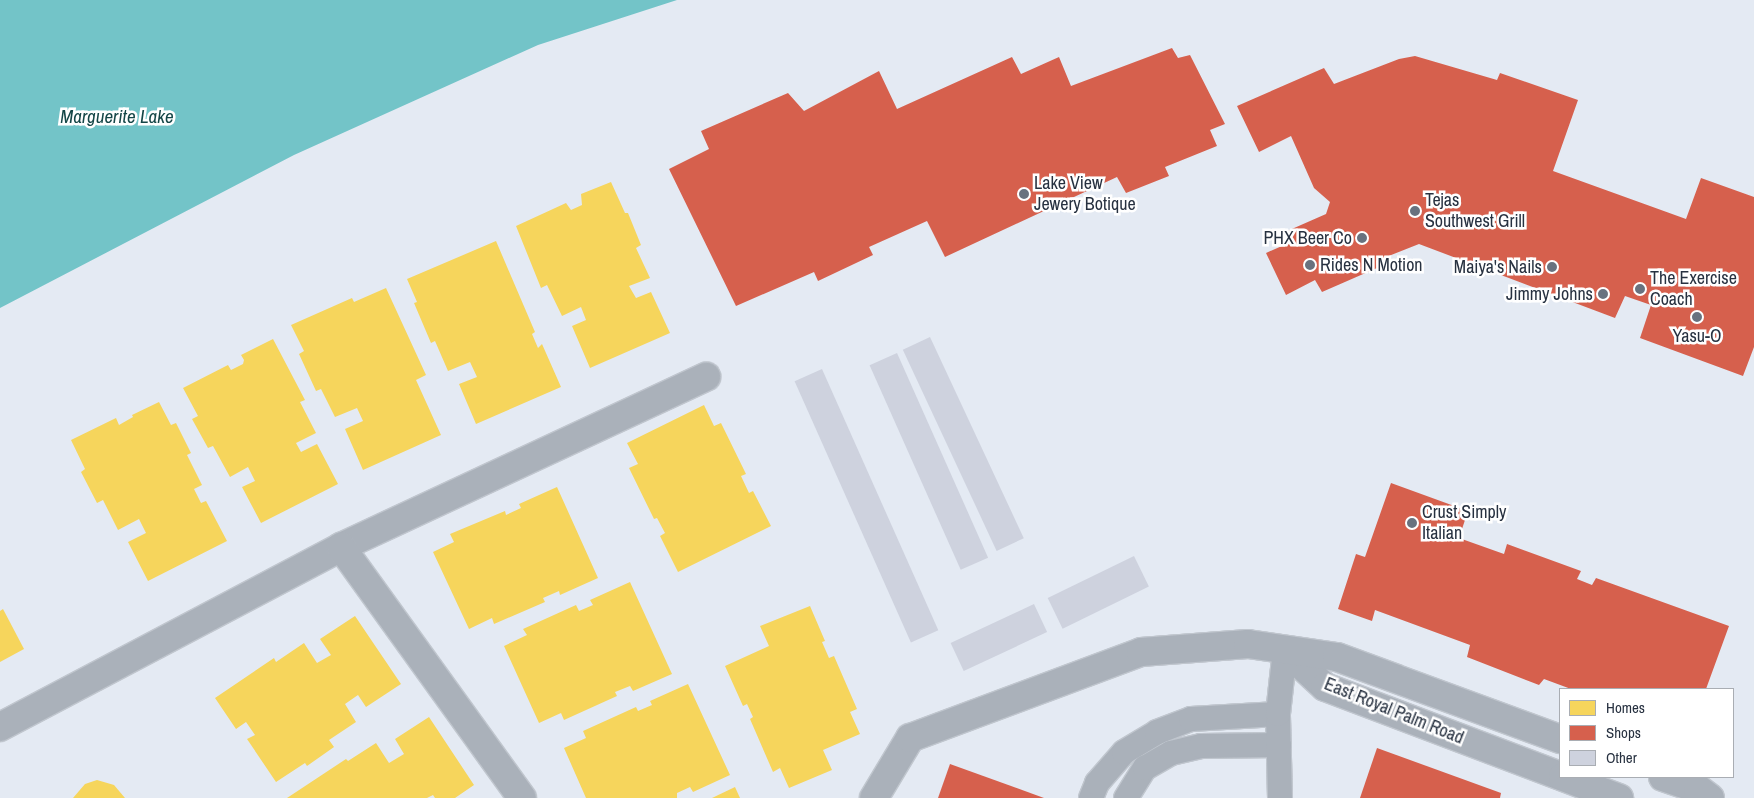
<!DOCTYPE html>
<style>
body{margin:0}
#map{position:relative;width:1754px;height:798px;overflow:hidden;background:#e4eaf3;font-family:"Archivo Narrow",sans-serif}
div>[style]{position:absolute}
.water>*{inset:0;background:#73c4c8}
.homes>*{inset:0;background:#f6d55c}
.shops>*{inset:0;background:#d6604d}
.building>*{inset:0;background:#ced2de;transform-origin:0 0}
.roads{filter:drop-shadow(1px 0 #c0c6ce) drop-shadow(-1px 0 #c0c6ce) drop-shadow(0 1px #c0c6ce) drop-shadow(0 -1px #c0c6ce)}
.lane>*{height:24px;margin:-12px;padding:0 12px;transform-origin:12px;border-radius:12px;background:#aab1ba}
.street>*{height:28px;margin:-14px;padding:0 14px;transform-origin:14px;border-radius:14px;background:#aab1ba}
.dots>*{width:14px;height:14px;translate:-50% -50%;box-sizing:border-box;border:2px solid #fff;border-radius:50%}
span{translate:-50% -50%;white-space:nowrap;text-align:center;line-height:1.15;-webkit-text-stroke:5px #fff;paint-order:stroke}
.poi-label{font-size:18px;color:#273140}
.left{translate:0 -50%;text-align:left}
.right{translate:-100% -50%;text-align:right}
.street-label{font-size:18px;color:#273140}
.water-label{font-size:19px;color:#144647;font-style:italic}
.legend{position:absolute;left:1559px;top:688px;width:175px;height:90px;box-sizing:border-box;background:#fff;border:1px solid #a9adb3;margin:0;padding:6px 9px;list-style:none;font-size:15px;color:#273140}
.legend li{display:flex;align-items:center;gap:10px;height:25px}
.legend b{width:25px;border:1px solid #a9adb3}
</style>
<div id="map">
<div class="water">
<i style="clip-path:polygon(0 0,677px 0,538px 45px,294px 155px,0 308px)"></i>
</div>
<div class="homes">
<i style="clip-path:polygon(611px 182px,625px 213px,628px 213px,641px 245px,636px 248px,650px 278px,629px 286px,636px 298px,651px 292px,670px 333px,590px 368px,572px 326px,586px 320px,581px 307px,562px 316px,547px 285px,541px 288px,516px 226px,566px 203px,571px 210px,582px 205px,581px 194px)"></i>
<i style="clip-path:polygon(496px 241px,535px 332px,532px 334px,538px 348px,542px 344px,561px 387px,476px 424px,459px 384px,477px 377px,470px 362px,448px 371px,435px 341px,431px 343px,414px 303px,417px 302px,407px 279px)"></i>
<i style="clip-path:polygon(386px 288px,426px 375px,416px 380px,441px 435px,363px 470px,345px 429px,363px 421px,357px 408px,335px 417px,321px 389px,316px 391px,299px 354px,304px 351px,291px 325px,352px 298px,354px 302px)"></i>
<i style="clip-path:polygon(273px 339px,305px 400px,300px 402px,316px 433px,296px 443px,301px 452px,317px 444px,338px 484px,261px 523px,242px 487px,255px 481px,248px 467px,230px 477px,213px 446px,208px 448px,192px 419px,198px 416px,183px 388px,228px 365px,231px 370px,243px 364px,244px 360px,241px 355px)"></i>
<i style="clip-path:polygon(159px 402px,171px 425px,176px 423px,191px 453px,187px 455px,202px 485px,194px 489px,201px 503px,206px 501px,227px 541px,148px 581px,128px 542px,146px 533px,139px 519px,118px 530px,103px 500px,97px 503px,81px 472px,85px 469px,71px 440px,116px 418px,119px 425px,133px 417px,132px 415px)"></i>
<i style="clip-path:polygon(704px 405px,714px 426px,721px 423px,746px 474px,741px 476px,749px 493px,753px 491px,771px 526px,678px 572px,660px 536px,665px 533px,657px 518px,654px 519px,629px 468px,638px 464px,627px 443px)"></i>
<i style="clip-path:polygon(557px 487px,598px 578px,560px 595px,559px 591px,543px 598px,545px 602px,494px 624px,492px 618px,469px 629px,433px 552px,454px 542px,450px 534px,505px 511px,506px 515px,521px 508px,519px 504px)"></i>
<i style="clip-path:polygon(630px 582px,672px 674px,633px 691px,630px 686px,615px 692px,617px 696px,564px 720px,561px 713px,539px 723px,504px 646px,527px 635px,523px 629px,576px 605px,579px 611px,593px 605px,590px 600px)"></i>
<i style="clip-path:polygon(810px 606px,825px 641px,822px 642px,829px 658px,834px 656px,857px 709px,850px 712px,860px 734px,823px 750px,832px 770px,789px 788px,780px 768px,773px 772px,750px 719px,753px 717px,747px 704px,743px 706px,725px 666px,769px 646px,760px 626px)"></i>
<i style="clip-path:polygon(3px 609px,24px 649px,0 662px,0 611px)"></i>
<i style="clip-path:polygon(355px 616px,401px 684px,366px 707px,358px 695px,345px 704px,356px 722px,329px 740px,334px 747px,307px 766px,305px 763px,276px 782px,247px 739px,255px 735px,246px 722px,236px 729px,215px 698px,274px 658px,276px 662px,304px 643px,317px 663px,331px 655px,320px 639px)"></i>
<i style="clip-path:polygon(688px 684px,730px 775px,693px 792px,690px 787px,677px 793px,677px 798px,586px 798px,564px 748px,586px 738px,583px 731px,636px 707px,638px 711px,652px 705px,650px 701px)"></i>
<i style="clip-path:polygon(429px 717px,474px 785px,455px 798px,435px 798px,433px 795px,427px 798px,287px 798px,346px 759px,348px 761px,376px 743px,389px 763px,404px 754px,395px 739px)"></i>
<i style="clip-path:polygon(97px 780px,114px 785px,125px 798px,73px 798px,85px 784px)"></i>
<i style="clip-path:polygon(735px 787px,740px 798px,712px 798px)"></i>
</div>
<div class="shops">
<i style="clip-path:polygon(1172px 48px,1178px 58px,1190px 55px,1225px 124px,1210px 130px,1217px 146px,1165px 167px,1169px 176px,1126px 193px,1117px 177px,945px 257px,927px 221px,869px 247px,873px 255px,818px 281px,814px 272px,736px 306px,669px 169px,709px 149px,701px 131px,788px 93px,804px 111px,879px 71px,897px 109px,1012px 57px,1021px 74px,1059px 57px,1071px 86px)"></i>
<i style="clip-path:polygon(1415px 56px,1497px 80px,1500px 73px,1578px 100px,1553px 171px,1686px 219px,1701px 178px,1754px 197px,1754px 347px,1743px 376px,1640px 338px,1651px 305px,1625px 296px,1615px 318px,1419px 244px,1376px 261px,1377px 268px,1322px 292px,1315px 280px,1286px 295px,1266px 253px,1291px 242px,1285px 232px,1326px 214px,1330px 202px,1314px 188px,1291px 136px,1259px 152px,1237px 106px,1324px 68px,1334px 84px,1399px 59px)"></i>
<i style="clip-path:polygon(1391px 483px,1468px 511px,1459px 538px,1504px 554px,1507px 544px,1581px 571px,1577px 579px,1592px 585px,1596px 578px,1729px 626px,1706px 689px,1571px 689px,1544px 679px,1539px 685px,1467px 657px,1470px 645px,1375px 610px,1372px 621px,1338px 609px,1356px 554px,1365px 557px)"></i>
<i style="clip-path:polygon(1377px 748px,1501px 793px,1500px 798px,1360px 798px)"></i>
<i style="clip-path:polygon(950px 764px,1044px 798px,938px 798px)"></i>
</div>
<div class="building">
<i style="left:930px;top:337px;width:222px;height:30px;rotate:65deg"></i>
<i style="left:897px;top:353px;width:224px;height:30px;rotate:66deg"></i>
<i style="left:822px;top:369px;width:286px;height:30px;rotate:66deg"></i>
<i style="left:1134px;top:556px;width:34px;height:96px;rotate:64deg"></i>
<i style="left:1034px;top:604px;width:31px;height:92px;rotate:65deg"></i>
</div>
<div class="roads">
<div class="lane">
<i style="left:1091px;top:798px;width:16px;rotate:-68deg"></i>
<i style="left:1097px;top:783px;width:41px;rotate:-48.9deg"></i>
<i style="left:1124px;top:752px;width:39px;rotate:-31deg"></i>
<i style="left:1157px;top:732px;width:36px;rotate:-21deg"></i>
<i style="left:1191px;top:719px;width:87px;rotate:-3.3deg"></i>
<i style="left:1126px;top:798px;width:36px;rotate:-58deg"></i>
<i style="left:1145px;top:768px;width:30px;rotate:-30deg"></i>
<i style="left:1171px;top:753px;width:31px;rotate:-13deg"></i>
<i style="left:1201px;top:746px;width:78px;rotate:-0.7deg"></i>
<i style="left:1280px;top:798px;width:84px;rotate:-91.4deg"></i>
<i style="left:1278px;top:714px;width:64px;rotate:-83.8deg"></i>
</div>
<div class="street">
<i style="left:341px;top:547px;width:403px;rotate:-25deg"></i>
<i style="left:1285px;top:650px;width:54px;rotate:42.8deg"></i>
<i style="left:1325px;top:687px;width:251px;rotate:20.7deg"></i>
<i style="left:0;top:727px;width:386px;rotate:-27.8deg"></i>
<i style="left:341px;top:547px;width:309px;rotate:54.2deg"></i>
<i style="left:1563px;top:777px;width:60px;rotate:20.6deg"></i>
<i style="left:1663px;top:777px;width:37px;rotate:19deg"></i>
<i style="left:1698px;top:789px;width:15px;rotate:37deg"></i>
<i style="left:874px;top:798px;width:70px;rotate:-59deg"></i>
<i style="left:910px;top:738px;width:246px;rotate:-20.4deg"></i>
<i style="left:1141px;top:652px;width:107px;rotate:-4.3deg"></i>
<i style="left:1248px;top:644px;width:90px;rotate:8.3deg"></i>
<i style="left:1337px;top:657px;width:238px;rotate:20.2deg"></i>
</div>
</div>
<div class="dots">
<i style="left:1024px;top:194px;background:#69727f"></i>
<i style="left:1415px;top:211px;background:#69727f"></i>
<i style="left:1362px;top:238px;background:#69727f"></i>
<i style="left:1310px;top:265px;background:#69727f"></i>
<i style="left:1552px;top:267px;background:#69727f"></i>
<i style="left:1640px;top:289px;background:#69727f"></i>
<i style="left:1603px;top:294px;background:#69727f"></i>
<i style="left:1697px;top:317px;background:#69727f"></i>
<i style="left:1412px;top:523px;background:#69727f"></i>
</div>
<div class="poi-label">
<span class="left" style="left:1034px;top:194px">Lake View<br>Jewery Botique</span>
<span class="left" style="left:1425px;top:211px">Tejas<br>Southwest Grill</span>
<span class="right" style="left:1352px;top:238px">PHX Beer Co</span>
<span class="left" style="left:1320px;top:265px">Rides N Motion</span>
<span class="right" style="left:1542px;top:267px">Maiya's Nails</span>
<span class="left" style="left:1650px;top:289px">The Exercise<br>Coach</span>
<span class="right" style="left:1593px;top:294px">Jimmy Johns</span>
<span style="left:1697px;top:336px">Yasu-O</span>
<span class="left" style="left:1422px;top:523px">Crust Simply<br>Italian</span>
</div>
<div class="street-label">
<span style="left:1394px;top:711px;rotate:22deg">East Royal Palm Road</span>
</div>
<div class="water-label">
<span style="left:117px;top:117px">Marguerite Lake</span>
</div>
<ul class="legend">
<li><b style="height:14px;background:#f6d55c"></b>Homes</li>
<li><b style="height:14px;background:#d6604d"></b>Shops</li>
<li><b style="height:14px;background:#ced2de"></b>Other</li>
</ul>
</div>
